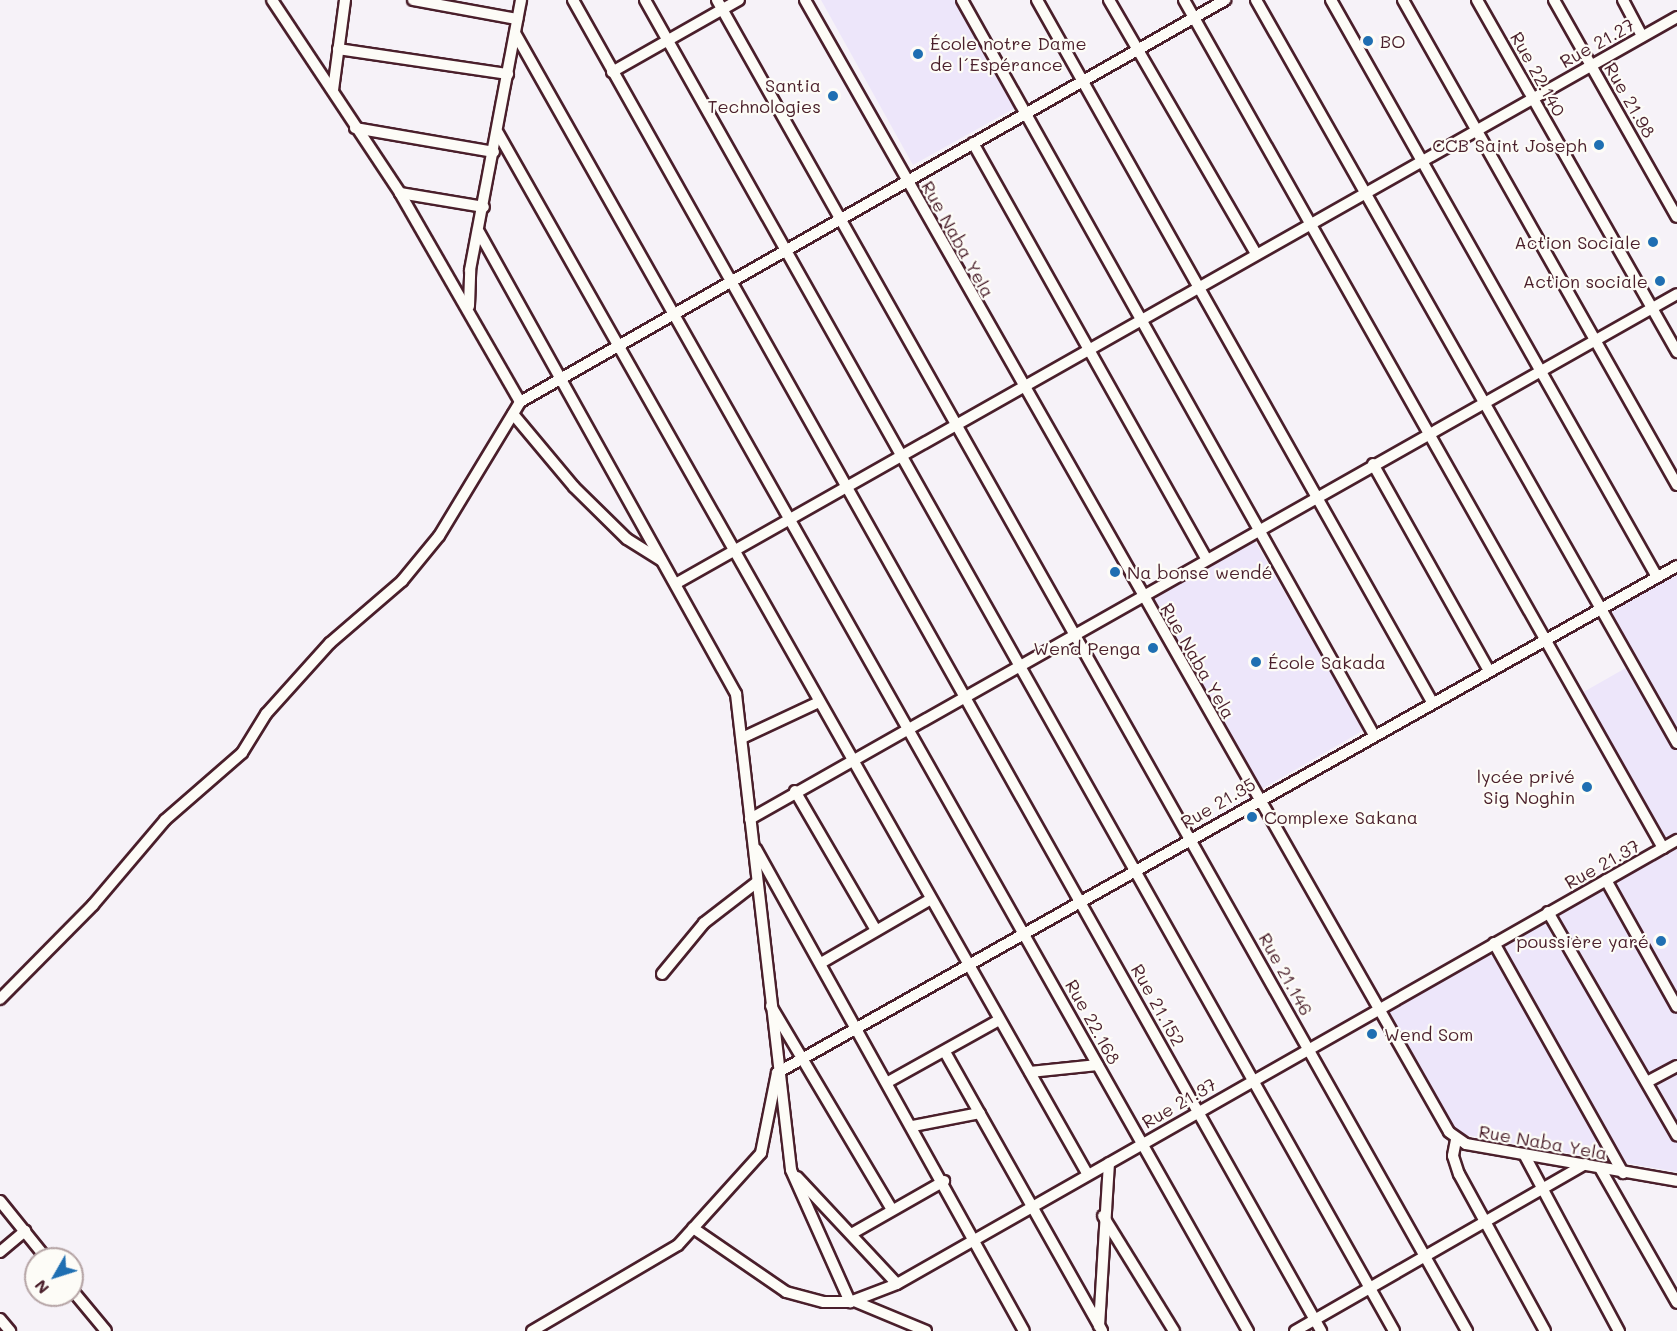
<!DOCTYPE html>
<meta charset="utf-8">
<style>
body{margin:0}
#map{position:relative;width:1677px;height:1331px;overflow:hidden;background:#f6f2f8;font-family:Mali,sans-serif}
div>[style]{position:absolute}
.built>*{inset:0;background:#ede6fa;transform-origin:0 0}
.roads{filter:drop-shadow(2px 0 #4a1f2b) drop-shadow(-2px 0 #4a1f2b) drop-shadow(0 2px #4a1f2b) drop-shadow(0 -2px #4a1f2b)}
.minor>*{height:10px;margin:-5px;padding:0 5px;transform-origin:5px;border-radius:5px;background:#fdfcf7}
.dots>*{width:16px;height:16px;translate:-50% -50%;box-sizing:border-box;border:3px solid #fdfcf7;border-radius:50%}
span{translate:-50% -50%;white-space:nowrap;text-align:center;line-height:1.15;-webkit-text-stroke:4.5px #fdfcf7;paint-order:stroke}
.poi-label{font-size:18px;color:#4a1f2b}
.left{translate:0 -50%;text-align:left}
.right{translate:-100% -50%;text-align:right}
.street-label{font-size:18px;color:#4a1f2b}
.north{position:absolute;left:24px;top:1247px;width:60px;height:60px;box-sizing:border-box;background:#fdfcf7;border:2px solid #b5a4a5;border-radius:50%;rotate:231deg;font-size:16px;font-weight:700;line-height:24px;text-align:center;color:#4a1f2b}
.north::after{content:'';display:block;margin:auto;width:21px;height:27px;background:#1f6fb2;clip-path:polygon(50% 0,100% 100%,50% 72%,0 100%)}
</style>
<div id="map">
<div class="built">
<i style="clip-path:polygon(821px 0,955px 0,1015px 108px,913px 165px)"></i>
<i style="left:1252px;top:536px;width:224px;height:120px;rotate:60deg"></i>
<i style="clip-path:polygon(1677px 569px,1677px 1000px,1612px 883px,1667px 851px,1580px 694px,1638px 661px,1609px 608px)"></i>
<i style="clip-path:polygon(1604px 884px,1677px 1014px,1677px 1172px,1456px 1133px,1383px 1011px)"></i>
</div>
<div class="roads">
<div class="minor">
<i style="left:272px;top:0;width:232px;rotate:56.4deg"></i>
<i style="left:400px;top:193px;width:241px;rotate:60.1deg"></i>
<i style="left:413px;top:0;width:106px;rotate:10.4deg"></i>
<i style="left:573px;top:0;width:1527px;rotate:60.66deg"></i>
<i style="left:645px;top:0;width:1527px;rotate:60.63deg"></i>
<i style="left:717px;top:0;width:1528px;rotate:60.6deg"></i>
<i style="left:805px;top:0;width:1302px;rotate:60.36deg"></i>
<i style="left:1449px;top:1132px;width:21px;rotate:35deg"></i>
<i style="left:1466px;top:1144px;width:214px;rotate:9.9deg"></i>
<i style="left:962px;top:0;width:843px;rotate:60.73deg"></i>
<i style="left:1037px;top:0;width:805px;rotate:60.63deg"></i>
<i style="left:1109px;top:0;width:293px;rotate:59.9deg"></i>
<i style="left:1184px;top:0;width:974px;rotate:60.54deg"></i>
<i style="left:1256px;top:0;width:854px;rotate:60.46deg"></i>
<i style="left:1331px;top:0;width:663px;rotate:60.53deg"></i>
<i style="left:1403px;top:0;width:557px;rotate:60.54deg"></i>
<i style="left:1477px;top:0;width:405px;rotate:60.4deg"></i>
<i style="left:1554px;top:0;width:249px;rotate:60.5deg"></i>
<i style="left:1623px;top:0;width:41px;rotate:62.2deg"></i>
<i style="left:515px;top:33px;width:1491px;rotate:60.55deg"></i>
<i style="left:338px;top:49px;width:172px;rotate:8.4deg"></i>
<i style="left:612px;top:72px;width:146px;rotate:-29.6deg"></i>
<i style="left:333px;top:90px;width:91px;rotate:-82.4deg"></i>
<i style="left:355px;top:128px;width:141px;rotate:9.8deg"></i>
<i style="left:498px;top:133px;width:1195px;rotate:60.48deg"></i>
<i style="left:973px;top:143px;width:475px;rotate:60.7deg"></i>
<i style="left:400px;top:193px;width:85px;rotate:9.5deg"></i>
<i style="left:479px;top:232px;width:529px;rotate:60.91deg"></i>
<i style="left:736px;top:694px;width:479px;rotate:83.4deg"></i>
<i style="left:791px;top:1170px;width:145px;rotate:65.9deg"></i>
<i style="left:469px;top:306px;width:36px;rotate:-88deg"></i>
<i style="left:470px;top:270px;width:275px;rotate:-79.3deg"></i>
<i style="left:513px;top:414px;width:95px;rotate:50.1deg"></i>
<i style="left:574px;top:487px;width:74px;rotate:44.5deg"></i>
<i style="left:627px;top:539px;width:40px;rotate:32deg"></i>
<i style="left:1373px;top:464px;width:237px;rotate:60.7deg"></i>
<i style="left:677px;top:583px;width:1149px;rotate:-29.51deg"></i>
<i style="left:742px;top:738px;width:85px;rotate:-25.1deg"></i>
<i style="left:795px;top:791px;width:161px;rotate:59.8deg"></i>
<i style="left:750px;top:819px;width:1065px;rotate:-29.52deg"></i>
<i style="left:756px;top:849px;width:551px;rotate:60.93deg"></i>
<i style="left:1606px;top:880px;width:145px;rotate:60.8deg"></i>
<i style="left:1548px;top:912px;width:258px;rotate:60deg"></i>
<i style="left:1494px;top:943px;width:264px;rotate:60.7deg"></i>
<i style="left:821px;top:963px;width:127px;rotate:-30.2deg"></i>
<i style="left:662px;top:974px;width:66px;rotate:-50.5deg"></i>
<i style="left:704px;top:923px;width:67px;rotate:-37.7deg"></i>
<i style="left:0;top:999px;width:132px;rotate:-45.3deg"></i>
<i style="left:93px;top:905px;width:111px;rotate:-49.7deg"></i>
<i style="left:165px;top:820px;width:102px;rotate:-41deg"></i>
<i style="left:242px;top:753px;width:46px;rotate:-58.4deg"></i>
<i style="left:266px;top:714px;width:96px;rotate:-48deg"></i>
<i style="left:330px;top:643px;width:95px;rotate:-40.7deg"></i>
<i style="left:402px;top:581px;width:58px;rotate:-50.6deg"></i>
<i style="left:439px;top:536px;width:157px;rotate:-58.8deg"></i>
<i style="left:520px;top:402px;width:812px;rotate:-29.69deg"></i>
<i style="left:771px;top:1006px;width:237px;rotate:59.3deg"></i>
<i style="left:945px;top:1052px;width:320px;rotate:60.6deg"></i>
<i style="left:1030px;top:1072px;width:68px;rotate:-5.9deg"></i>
<i style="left:888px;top:1082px;width:127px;rotate:-29.2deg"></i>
<i style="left:1647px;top:1082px;width:34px;rotate:-28deg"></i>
<i style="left:913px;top:1126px;width:68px;rotate:-11deg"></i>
<i style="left:1456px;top:1140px;width:16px;rotate:101deg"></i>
<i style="left:1453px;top:1156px;width:19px;rotate:72deg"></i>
<i style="left:1459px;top:1174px;width:179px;rotate:61.3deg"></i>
<i style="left:1525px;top:1156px;width:199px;rotate:61.8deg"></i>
<i style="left:1600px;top:1168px;width:155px;rotate:60.3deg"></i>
<i style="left:797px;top:1177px;width:146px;rotate:46.9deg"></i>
<i style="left:0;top:1201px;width:75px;rotate:51deg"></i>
<i style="left:1103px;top:1216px;width:135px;rotate:58.3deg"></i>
<i style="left:693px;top:1228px;width:113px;rotate:34.5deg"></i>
<i style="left:786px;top:1292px;width:39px;rotate:15deg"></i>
<i style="left:824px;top:1302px;width:26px"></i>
<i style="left:850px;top:1302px;width:50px;rotate:-21deg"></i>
<i style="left:897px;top:1284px;width:898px;rotate:-29.65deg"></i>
<i style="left:853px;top:1233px;width:105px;rotate:-29.7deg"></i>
<i style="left:0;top:1252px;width:33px;rotate:-40deg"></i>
<i style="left:72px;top:1290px;width:53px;rotate:50.3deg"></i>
<i style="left:854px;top:1301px;width:78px;rotate:22.6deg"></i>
<i style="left:0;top:1319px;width:16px;rotate:50deg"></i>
<i style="left:1099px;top:1326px;width:163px;rotate:-86.5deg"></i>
<i style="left:532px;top:1331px;width:169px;rotate:-30.5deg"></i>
<i style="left:678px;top:1245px;width:124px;rotate:-47.9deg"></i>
<i style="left:761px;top:1153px;width:82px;rotate:-78.7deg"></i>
<i style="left:777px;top:1073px;width:1033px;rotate:-29.39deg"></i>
<i style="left:1295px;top:1331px;width:335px;rotate:-29.9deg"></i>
</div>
</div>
<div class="dots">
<i style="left:1368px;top:41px;background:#1f6fb2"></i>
<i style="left:918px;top:54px;background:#1f6fb2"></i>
<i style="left:833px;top:96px;background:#1f6fb2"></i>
<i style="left:1599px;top:145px;background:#1f6fb2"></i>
<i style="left:1653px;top:242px;background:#1f6fb2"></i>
<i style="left:1660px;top:281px;background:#1f6fb2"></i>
<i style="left:1115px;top:572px;background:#1f6fb2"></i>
<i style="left:1153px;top:648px;background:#1f6fb2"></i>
<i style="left:1256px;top:662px;background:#1f6fb2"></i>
<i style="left:1587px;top:787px;background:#1f6fb2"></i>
<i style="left:1252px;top:817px;background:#1f6fb2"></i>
<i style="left:1661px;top:941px;background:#1f6fb2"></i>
<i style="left:1372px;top:1034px;background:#1f6fb2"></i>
</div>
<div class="poi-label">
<span class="left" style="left:1380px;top:41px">BO</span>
<span class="left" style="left:930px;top:54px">École notre Dame<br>de l´Espérance</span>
<span class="right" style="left:821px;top:96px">Santia<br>Technologies</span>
<span class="right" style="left:1587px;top:145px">CCB Saint Joseph</span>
<span class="right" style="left:1641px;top:242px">Action Sociale</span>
<span class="right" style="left:1648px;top:281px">Action sociale</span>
<span class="left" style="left:1127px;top:572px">Na bonse wendé</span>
<span class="right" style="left:1141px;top:648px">Wend Penga</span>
<span class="left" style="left:1268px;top:662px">École Sakada</span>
<span class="right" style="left:1575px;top:787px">lycée privé<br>Sig Noghin</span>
<span class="left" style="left:1264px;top:817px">Complexe Sakana</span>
<span class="right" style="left:1649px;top:941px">poussière yaré</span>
<span class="left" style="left:1384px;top:1034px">Wend Som</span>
</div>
<div class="street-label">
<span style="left:1597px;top:43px;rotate:-29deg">Rue 21.27</span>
<span style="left:1538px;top:74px;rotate:61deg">Rue 22.140</span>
<span style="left:1630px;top:100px;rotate:60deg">Rue 21.98</span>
<span style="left:958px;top:239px;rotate:61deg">Rue Naba Yela</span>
<span style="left:1198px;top:661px;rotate:60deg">Rue Naba Yela</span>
<span style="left:1218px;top:803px;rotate:-30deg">Rue 21.35</span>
<span style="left:1602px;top:864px;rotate:-29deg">Rue 21.37</span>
<span style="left:1286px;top:974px;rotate:61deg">Rue 21.146</span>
<span style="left:1158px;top:1005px;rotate:61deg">Rue 21.152</span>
<span style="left:1093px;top:1022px;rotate:61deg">Rue 22.168</span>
<span style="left:1179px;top:1103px;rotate:-30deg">Rue 21.37</span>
<span style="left:1543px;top:1142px;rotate:10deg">Rue Naba Yela</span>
</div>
<div class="north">N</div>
</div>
